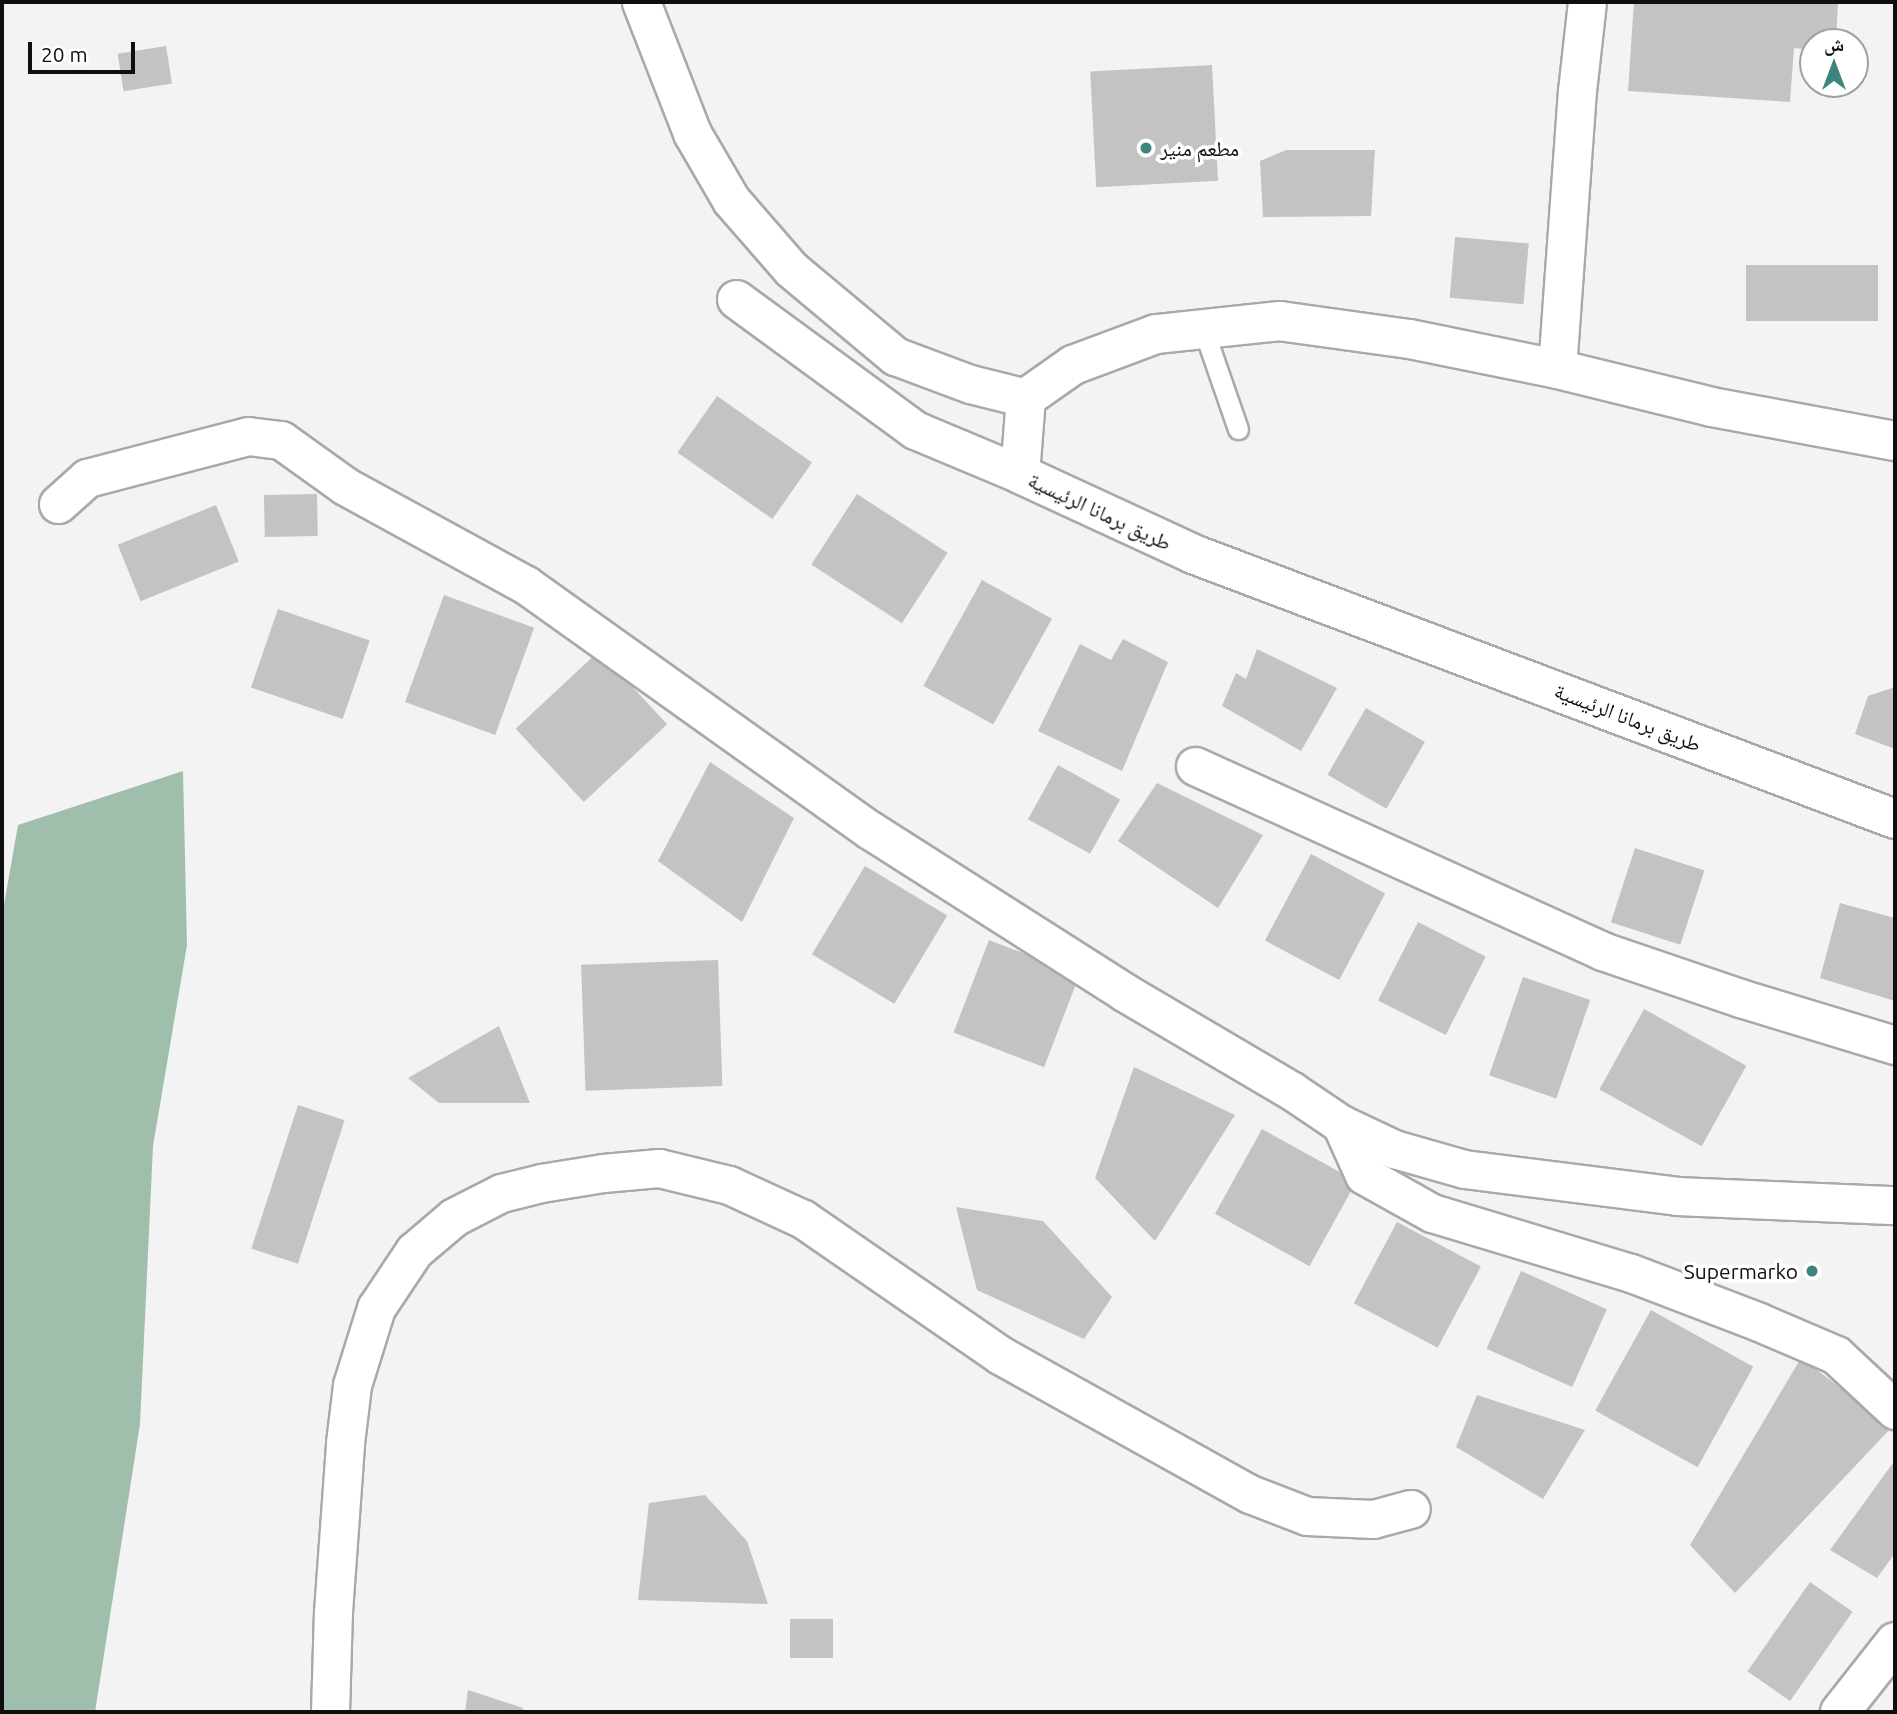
<!DOCTYPE html>
<meta charset="utf-8">
<style>
body{margin:0}
#map{position:relative;width:1897px;height:1714px;overflow:hidden;background:#f3f3f4;font-family:Ubuntu,"Noto Naskh Arabic",sans-serif}
div>[style]{position:absolute}
.forest>*{inset:0;background:#9fbeab}
.building>*{inset:0;background:#c3c3c4;transform-origin:0 0}
.roads{filter:drop-shadow(2px 0 #a9a9aa) drop-shadow(-2px 0 #a9a9aa) drop-shadow(0 2px #a9a9aa) drop-shadow(0 -2px #a9a9aa)}
.service>*{height:19px;margin:-9.5px;padding:0 9.5px;transform-origin:9.5px;border-radius:9.5px;background:#fff}
.minor>*{height:37px;margin:-18.5px;padding:0 18.5px;transform-origin:18.5px;border-radius:18.5px;background:#fff}
.tertiary>*{height:38px;margin:-19px;padding:0 19px;transform-origin:19px;border-radius:19px;background:#fff}
.secondary>*{height:38px;margin:-19px;padding:0 19px;transform-origin:19px;border-radius:19px;background:#fff}
.dots>*{width:19px;height:19px;translate:-50% -50%;box-sizing:border-box;border:4px solid #fff;border-radius:50%}
span{translate:-50% -50%;white-space:nowrap;text-align:center;line-height:1.15;-webkit-text-stroke:7px #fff;paint-order:stroke}
.poi-label{font-size:21px;color:#0f0f0f}
.left{translate:0 -50%;text-align:left}
.right{translate:-100% -50%;text-align:right}
.street-label{font-size:21px;color:#0f0f0f}
.frame{position:absolute;inset:0;border:4px solid #0f0f0f;pointer-events:none}
.north{position:absolute;left:1799px;top:28px;width:70px;height:70px;box-sizing:border-box;background:#fff;border:2px solid #9f9f9f;border-radius:50%;rotate:0deg;font-size:19px;font-weight:700;line-height:28px;text-align:center;color:#0f0f0f}
.north::after{content:'';display:block;margin:auto;width:24px;height:32px;background:#3e857e;clip-path:polygon(50% 0,100% 100%,50% 72%,0 100%)}
.scale{position:absolute;left:28px;top:42px;width:107px;height:32px;box-sizing:border-box;border:4px solid #0f0f0f;border-top:0;padding-left:9px;font-size:21px;line-height:24px;white-space:nowrap;color:#0f0f0f;-webkit-text-stroke:5px #fff;paint-order:stroke}
</style>
<div id="map">
<div class="forest">
<i style="clip-path:polygon(183px 771px,187px 945px,153px 1146px,140px 1424px,95px 1712px,2px 1712px,2px 916px,18px 825px)"></i>
</div>
<div class="building">
<i style="clip-path:polygon(1634px 2px,1838px 2px,1836px 42px,1813px 42px,1813px 50px,1794px 48px,1790px 102px,1628px 91px)"></i>
<i style="left:166px;top:46px;width:38px;height:49px;rotate:81deg"></i>
<i style="left:1212px;top:65px;width:116px;height:122px;rotate:87deg"></i>
<i style="clip-path:polygon(1286px 150px,1375px 150px,1371px 216px,1263px 217px,1260px 161px)"></i>
<i style="left:1455px;top:237px;width:74px;height:61px;rotate:5deg"></i>
<i style="left:1878px;top:265px;width:56px;height:132px;rotate:90deg"></i>
<i style="left:717px;top:396px;width:116px;height:69px;rotate:35deg"></i>
<i style="left:317px;top:494px;width:42px;height:53px;rotate:89deg"></i>
<i style="left:857px;top:494px;width:108px;height:84px;rotate:33deg"></i>
<i style="left:216px;top:505px;width:61px;height:106px;rotate:68deg"></i>
<i style="left:982px;top:580px;width:80px;height:121px;rotate:29deg"></i>
<i style="left:444px;top:595px;width:96px;height:114px;rotate:20deg"></i>
<i style="left:278px;top:609px;width:97px;height:83px;rotate:19deg"></i>
<i style="clip-path:polygon(1123px 639px,1168px 662px,1122px 771px,1038px 731px,1080px 644px,1111px 660px)"></i>
<i style="clip-path:polygon(1257px 649px,1337px 688px,1301px 751px,1222px 706px,1236px 673px,1246px 679px)"></i>
<i style="left:599px;top:651px;width:100px;height:114px;rotate:47deg"></i>
<i style="clip-path:polygon(1895px 687px,1895px 749px,1855px 734px,1868px 696px)"></i>
<i style="left:1366px;top:708px;width:68px;height:77px;rotate:30deg"></i>
<i style="clip-path:polygon(710px 762px,794px 818px,742px 922px,658px 861px)"></i>
<i style="left:1058px;top:765px;width:71px;height:62px;rotate:29deg"></i>
<i style="clip-path:polygon(1157px 783px,1263px 835px,1218px 908px,1118px 841px)"></i>
<i style="left:1635px;top:848px;width:73px;height:78px;rotate:18deg"></i>
<i style="left:1311px;top:854px;width:84px;height:98px;rotate:28deg"></i>
<i style="left:865px;top:866px;width:96px;height:103px;rotate:31deg"></i>
<i style="clip-path:polygon(1840px 903px,1895px 918px,1895px 1001px,1820px 978px)"></i>
<i style="left:1418px;top:922px;width:76px;height:88px;rotate:27deg"></i>
<i style="left:989px;top:940px;width:97px;height:99px;rotate:21deg"></i>
<i style="left:718px;top:960px;width:126px;height:137px;rotate:88deg"></i>
<i style="left:1523px;top:977px;width:71px;height:104px;rotate:19deg"></i>
<i style="left:1644px;top:1009px;width:117px;height:92px;rotate:29deg"></i>
<i style="clip-path:polygon(499px 1026px,530px 1103px,439px 1103px,408px 1078px)"></i>
<i style="clip-path:polygon(1134px 1067px,1235px 1115px,1155px 1241px,1095px 1178px)"></i>
<i style="left:298px;top:1105px;width:49px;height:151px;rotate:18deg"></i>
<i style="left:1262px;top:1129px;width:108px;height:97px;rotate:29deg"></i>
<i style="clip-path:polygon(956px 1207px,1043px 1221px,1112px 1297px,1084px 1339px,977px 1290px)"></i>
<i style="left:1397px;top:1222px;width:95px;height:92px;rotate:28deg"></i>
<i style="left:1521px;top:1271px;width:94px;height:85px;rotate:24deg"></i>
<i style="left:1651px;top:1310px;width:117px;height:115px;rotate:29deg"></i>
<i style="clip-path:polygon(1801px 1358px,1892px 1427px,1735px 1593px,1690px 1545px)"></i>
<i style="clip-path:polygon(1477px 1395px,1585px 1430px,1543px 1499px,1456px 1447px)"></i>
<i style="clip-path:polygon(1895px 1460px,1895px 1553px,1877px 1578px,1830px 1550px)"></i>
<i style="clip-path:polygon(705px 1495px,747px 1541px,768px 1604px,638px 1600px,649px 1503px)"></i>
<i style="left:1810px;top:1582px;width:52px;height:109px;rotate:35deg"></i>
<i style="left:790px;top:1619px;width:43px;height:39px"></i>
<i style="clip-path:polygon(468px 1690px,523px 1708px,523px 1712px,465px 1712px)"></i>
</div>
<div class="roads">
<div class="service">
<i style="left:1203px;top:328px;width:107px;rotate:70.9deg"></i>
</div>
<div class="minor">
<i style="left:641px;top:2px;width:141px;rotate:68.7deg"></i>
<i style="left:692px;top:133px;width:78px;rotate:59.8deg"></i>
<i style="left:731px;top:200px;width:91px;rotate:49deg"></i>
<i style="left:791px;top:269px;width:136px;rotate:39.9deg"></i>
<i style="left:895px;top:356px;width:80px;rotate:20.5deg"></i>
<i style="left:970px;top:384px;width:58px;rotate:14deg"></i>
<i style="left:736px;top:299px;width:222px;rotate:36.2deg"></i>
<i style="left:915px;top:430px;width:114px;rotate:22.7deg"></i>
<i style="left:1557px;top:369px;width:279px;rotate:-85.9deg"></i>
<i style="left:1577px;top:91px;width:90px;rotate:-83.6deg"></i>
<i style="left:58px;top:504px;width:39px;rotate:-42deg"></i>
<i style="left:87px;top:478px;width:166px;rotate:-14.6deg"></i>
<i style="left:248px;top:436px;width:33px;rotate:7deg"></i>
<i style="left:281px;top:440px;width:79px;rotate:35.7deg"></i>
<i style="left:345px;top:486px;width:206px;rotate:28.7deg"></i>
<i style="left:526px;top:585px;width:422px;rotate:35.5deg"></i>
<i style="left:870px;top:830px;width:301px;rotate:32.5deg"></i>
<i style="left:1124px;top:992px;width:195px;rotate:30.5deg"></i>
<i style="left:1292px;top:1091px;width:59px;rotate:34deg"></i>
<i style="left:1341px;top:1124px;width:59px;rotate:25.3deg"></i>
<i style="left:1394px;top:1149px;width:73px;rotate:15.9deg"></i>
<i style="left:1464px;top:1169px;width:215px;rotate:7.2deg"></i>
<i style="left:1677px;top:1196px;width:218px;rotate:2.4deg"></i>
<i style="left:1195px;top:766px;width:447px;rotate:24.4deg"></i>
<i style="left:1602px;top:951px;width:146px;rotate:18.8deg"></i>
<i style="left:1740px;top:998px;width:162px;rotate:16.9deg"></i>
<i style="left:1341px;top:1124px;width:56px;rotate:65.7deg"></i>
<i style="left:1364px;top:1175px;width:78px;rotate:29.2deg"></i>
<i style="left:1432px;top:1213px;width:208px;rotate:16.8deg"></i>
<i style="left:1631px;top:1273px;width:137px;rotate:20.9deg"></i>
<i style="left:1759px;top:1322px;width:84px;rotate:23.2deg"></i>
<i style="left:1836px;top:1355px;width:81px;rotate:43deg"></i>
<i style="left:330px;top:1712px;width:100px;rotate:-88.3deg"></i>
<i style="left:333px;top:1612px;width:169px;rotate:-85.9deg"></i>
<i style="left:345px;top:1443px;width:58px;rotate:-83.1deg"></i>
<i style="left:352px;top:1385px;width:81px;rotate:-72.7deg"></i>
<i style="left:376px;top:1308px;width:69px;rotate:-56.3deg"></i>
<i style="left:414px;top:1251px;width:52px;rotate:-40.4deg"></i>
<i style="left:454px;top:1217px;width:53px;rotate:-27.1deg"></i>
<i style="left:501px;top:1193px;width:41px;rotate:-14deg"></i>
<i style="left:541px;top:1183px;width:63px;rotate:-9.2deg"></i>
<i style="left:603px;top:1173px;width:56px;rotate:-5.1deg"></i>
<i style="left:659px;top:1168px;width:72px;rotate:13.7deg"></i>
<i style="left:729px;top:1185px;width:81px;rotate:24.7deg"></i>
<i style="left:803px;top:1219px;width:239px;rotate:34.6deg"></i>
<i style="left:1000px;top:1355px;width:286px;rotate:29.1deg"></i>
<i style="left:1250px;top:1494px;width:61px;rotate:21.1deg"></i>
<i style="left:1307px;top:1516px;width:66px;rotate:2.6deg"></i>
<i style="left:1373px;top:1519px;width:39px;rotate:-15deg"></i>
</div>
<div class="tertiary">
<i style="left:1895px;top:441px;width:186px;rotate:-169.5deg"></i>
<i style="left:1712px;top:407px;width:160px;rotate:-166.2deg"></i>
<i style="left:1557px;top:369px;width:151px;rotate:-168.5deg"></i>
<i style="left:1409px;top:339px;width:130px;rotate:-172.1deg"></i>
<i style="left:1280px;top:321px;width:125px;rotate:174deg"></i>
<i style="left:1156px;top:334px;width:89px;rotate:159.5deg"></i>
<i style="left:1073px;top:365px;width:57px;rotate:144.9deg"></i>
<i style="left:1026px;top:398px;width:76px;rotate:94.5deg"></i>
<i style="left:1020px;top:474px;width:191px;rotate:24.8deg"></i>
<i style="left:1193px;top:554px;width:750px;rotate:20.68deg"></i>
</div>
<div class="secondary">
<i style="left:1840px;top:1712px;width:89px;rotate:-51.8deg"></i>
</div>
</div>
<div class="dots">
<i style="left:1146px;top:148px;background:#3e857e"></i>
<i style="left:1812px;top:1271px;background:#3e857e"></i>
</div>
<div class="poi-label">
<span class="left" style="left:1160px;top:148px">مطعم منير</span>
<span class="right" style="left:1798px;top:1271px">Supermarko</span>
</div>
<div class="street-label">
<span style="left:1100px;top:511px;rotate:25deg">طريق برمانا الرئيسية</span>
<span style="left:1628px;top:717px;rotate:21deg">طريق برمانا الرئيسية</span>
</div>
<div class="frame"></div>
<div class="north">ش</div>
<div class="scale">20 m</div>
</div>
